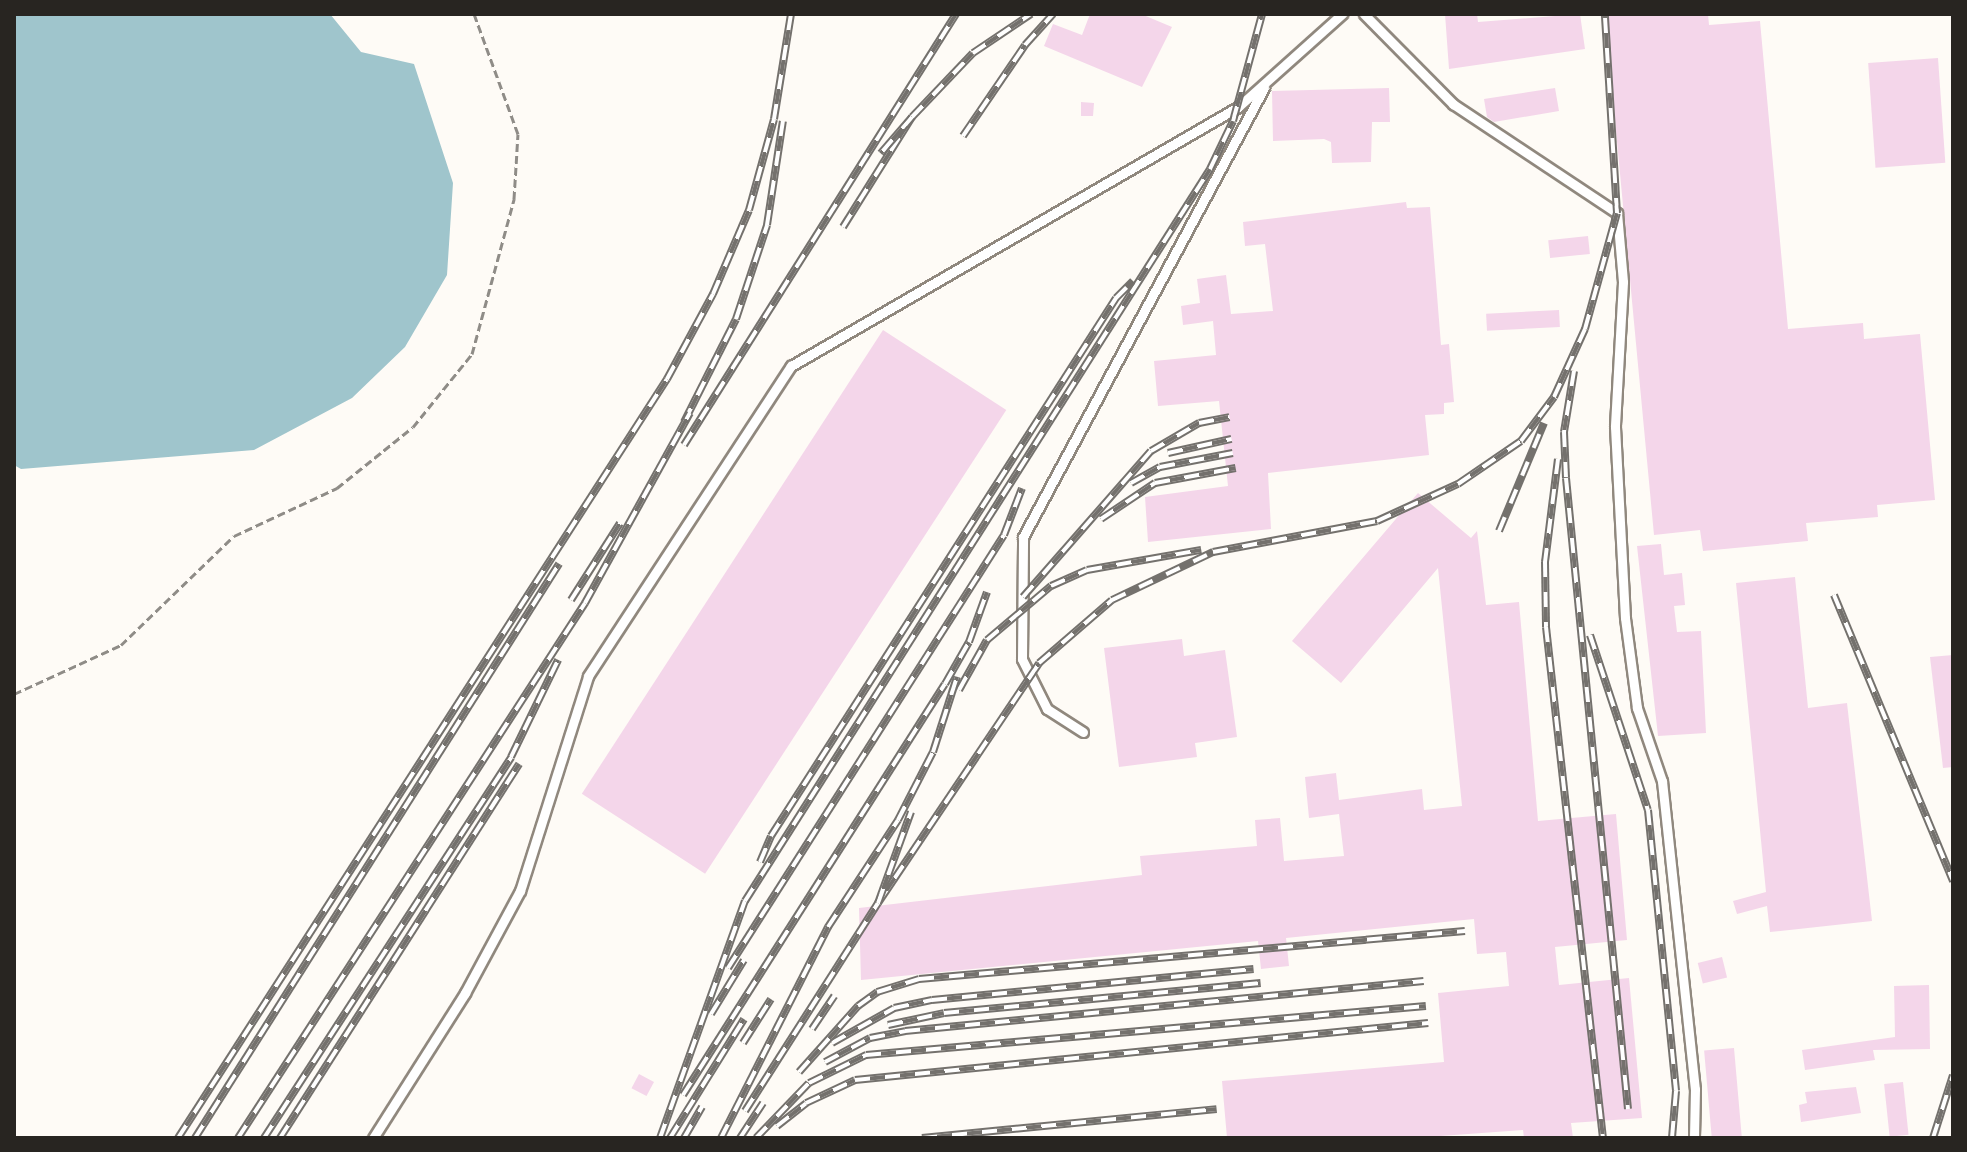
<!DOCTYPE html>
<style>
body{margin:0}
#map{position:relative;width:1967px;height:1152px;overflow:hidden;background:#fefbf6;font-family:Signika,sans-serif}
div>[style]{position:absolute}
.water>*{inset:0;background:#9fc5cc}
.building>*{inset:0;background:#f4d6ea;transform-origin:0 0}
.path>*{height:3px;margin-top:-1.5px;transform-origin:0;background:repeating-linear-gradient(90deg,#8f8c87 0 8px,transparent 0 12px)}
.roads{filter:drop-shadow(2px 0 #90887e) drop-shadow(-2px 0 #90887e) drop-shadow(0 2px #90887e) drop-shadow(0 -2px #90887e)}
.service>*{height:9px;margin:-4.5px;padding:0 4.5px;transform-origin:4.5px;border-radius:4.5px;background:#fff}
.rail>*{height:8px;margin-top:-4px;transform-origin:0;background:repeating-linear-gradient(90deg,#fff 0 15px,#74716d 0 30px);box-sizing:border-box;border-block:2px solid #74716d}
span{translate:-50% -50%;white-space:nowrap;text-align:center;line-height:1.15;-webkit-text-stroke:6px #fff;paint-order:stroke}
.frame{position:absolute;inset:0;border:16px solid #282521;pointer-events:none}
</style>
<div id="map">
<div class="water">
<i style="clip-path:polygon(14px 14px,330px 14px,361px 52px,414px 64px,453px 183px,447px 275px,405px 347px,352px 398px,254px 450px,21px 469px,14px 465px)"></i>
</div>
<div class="building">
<i style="clip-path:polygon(1090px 14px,1141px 14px,1172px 27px,1142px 87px,1044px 46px,1053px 24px,1082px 35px)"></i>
<i style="clip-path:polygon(1445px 14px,1477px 14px,1478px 22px,1580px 14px,1585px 49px,1449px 69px)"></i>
<i style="clip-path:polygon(1605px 14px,1708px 14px,1709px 25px,1760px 21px,1788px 329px,1863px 323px,1864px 339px,1920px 334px,1935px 500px,1877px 505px,1878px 517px,1806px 523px,1808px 541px,1703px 551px,1700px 530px,1654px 535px)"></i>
<i style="left:1938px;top:58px;width:105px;height:70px;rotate:86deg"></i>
<i style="clip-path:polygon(1389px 88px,1390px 122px,1372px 122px,1371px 162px,1332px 163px,1331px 142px,1324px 139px,1273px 141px,1272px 91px)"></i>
<i style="clip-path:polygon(1555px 88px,1559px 111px,1494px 122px,1487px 117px,1484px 99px)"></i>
<i style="clip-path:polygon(1081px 102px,1094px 103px,1093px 116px,1081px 116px)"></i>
<i style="clip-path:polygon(1406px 202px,1407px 208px,1430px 207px,1441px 345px,1449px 344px,1454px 402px,1444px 403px,1444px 414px,1425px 415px,1429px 455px,1268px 473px,1271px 529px,1148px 542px,1145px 497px,1228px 486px,1219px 401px,1158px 406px,1154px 361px,1216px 355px,1213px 321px,1183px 325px,1181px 306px,1200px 303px,1197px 279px,1226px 275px,1231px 314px,1273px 311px,1265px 244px,1245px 246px,1243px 222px)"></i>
<i style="left:1588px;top:236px;width:18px;height:40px;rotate:84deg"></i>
<i style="left:1559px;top:310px;width:17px;height:73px;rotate:87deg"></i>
<i style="left:883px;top:330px;width:147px;height:553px;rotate:33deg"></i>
<i style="clip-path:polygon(1418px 493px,1471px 538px,1477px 531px,1486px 605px,1519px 602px,1538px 821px,1616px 814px,1627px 940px,1555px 947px,1559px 985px,1629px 978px,1642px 1118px,1571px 1123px,1573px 1138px,1524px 1138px,1523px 1130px,1413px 1138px,1227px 1138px,1222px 1081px,1444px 1062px,1438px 993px,1509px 986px,1506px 952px,1477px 954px,1474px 919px,1286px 938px,1289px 966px,1261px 969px,1258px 941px,861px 980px,859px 908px,1142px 875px,1140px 856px,1257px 846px,1255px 820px,1280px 818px,1284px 861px,1344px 856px,1339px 814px,1309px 818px,1305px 777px,1336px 773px,1339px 800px,1422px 789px,1424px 810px,1462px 806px,1438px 568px,1341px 683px,1292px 641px)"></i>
<i style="clip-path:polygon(1661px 544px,1664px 575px,1682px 573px,1685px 605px,1674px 606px,1677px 632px,1701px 631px,1706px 733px,1658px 736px,1637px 546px)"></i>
<i style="clip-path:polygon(1795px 577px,1808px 708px,1847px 703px,1872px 921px,1770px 932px,1767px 906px,1737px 914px,1733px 901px,1766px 892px,1736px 583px)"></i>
<i style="clip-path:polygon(1182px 639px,1184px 656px,1225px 650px,1237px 737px,1195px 743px,1197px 757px,1119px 767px,1104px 648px)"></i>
<i style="clip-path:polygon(1953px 655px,1953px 767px,1943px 768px,1930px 657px)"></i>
<i style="left:1722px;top:957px;width:21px;height:25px;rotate:76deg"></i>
<i style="clip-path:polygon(1929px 985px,1930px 1049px,1873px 1050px,1875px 1060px,1805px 1070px,1802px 1050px,1895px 1037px,1894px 986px)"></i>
<i style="left:1734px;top:1048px;width:90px;height:30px;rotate:85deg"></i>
<i style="left:639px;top:1074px;width:17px;height:16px;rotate:28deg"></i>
<i style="left:1903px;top:1082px;width:53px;height:19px;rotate:84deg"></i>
<i style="clip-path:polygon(1856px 1087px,1861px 1113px,1801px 1122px,1799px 1105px,1807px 1103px,1805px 1092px)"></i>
</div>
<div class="path">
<i style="left:14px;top:694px;width:118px;rotate:-24.6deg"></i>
<i style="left:121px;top:645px;width:157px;rotate:-44deg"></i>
<i style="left:234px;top:536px;width:114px;rotate:-25deg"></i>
<i style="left:337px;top:488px;width:97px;rotate:-38.8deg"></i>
<i style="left:413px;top:427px;width:94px;rotate:-51.1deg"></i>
<i style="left:472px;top:354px;width:161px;rotate:-74.8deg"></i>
<i style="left:514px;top:199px;width:65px;rotate:-86.5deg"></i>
<i style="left:518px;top:134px;width:128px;rotate:-110.1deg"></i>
</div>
<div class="roads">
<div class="service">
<i style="left:1364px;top:14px;width:127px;rotate:45.3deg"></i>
<i style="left:1453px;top:104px;width:197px;rotate:33.6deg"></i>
<i style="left:1617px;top:213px;width:69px;rotate:85deg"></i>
<i style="left:1623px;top:282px;width:145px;rotate:93.2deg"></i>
<i style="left:1615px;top:427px;width:191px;rotate:87deg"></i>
<i style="left:1625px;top:618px;width:91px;rotate:82.4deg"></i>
<i style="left:1637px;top:708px;width:77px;rotate:71.1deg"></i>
<i style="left:1662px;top:781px;width:310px;rotate:83.9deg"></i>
<i style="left:1695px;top:1089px;width:49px;rotate:91.2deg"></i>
<i style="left:1083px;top:732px;width:43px;rotate:-147.4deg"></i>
<i style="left:1047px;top:709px;width:56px;rotate:-116.6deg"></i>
<i style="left:1022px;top:659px;width:122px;rotate:-89.5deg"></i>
<i style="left:1023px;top:537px;width:510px;rotate:-61.78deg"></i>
<i style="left:373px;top:1138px;width:172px;rotate:-57.6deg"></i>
<i style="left:465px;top:993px;width:116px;rotate:-61.7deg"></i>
<i style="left:520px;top:891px;width:225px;rotate:-72.4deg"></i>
<i style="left:588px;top:676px;width:371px;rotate:-56.8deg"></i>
<i style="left:791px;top:366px;width:517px;rotate:-30.09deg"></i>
<i style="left:1238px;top:107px;width:140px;rotate:-41.8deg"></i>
</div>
</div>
<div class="rail">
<i style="left:912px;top:117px;width:88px;rotate:-46.4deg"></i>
<i style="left:973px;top:53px;width:70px;rotate:-33.9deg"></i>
<i style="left:963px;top:136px;width:110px;rotate:-55.7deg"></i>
<i style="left:1025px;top:45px;width:42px;rotate:-47.9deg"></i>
<i style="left:843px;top:227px;width:130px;rotate:-57.9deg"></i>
<i style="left:912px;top:117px;width:48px;rotate:130.7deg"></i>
<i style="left:1574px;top:371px;width:62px;rotate:99.3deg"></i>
<i style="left:1564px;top:432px;width:46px;rotate:87.5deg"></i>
<i style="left:1566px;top:478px;width:634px;rotate:84.39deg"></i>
<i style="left:684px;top:422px;width:115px;rotate:-63.2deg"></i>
<i style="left:736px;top:319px;width:99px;rotate:-71.7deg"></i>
<i style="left:767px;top:225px;width:105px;rotate:-81.3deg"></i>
<i style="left:684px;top:445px;width:510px;rotate:-57.74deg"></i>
<i style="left:1168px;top:453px;width:65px;rotate:-12.5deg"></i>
<i style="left:1558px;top:459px;width:104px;rotate:97.2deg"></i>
<i style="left:1545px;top:562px;width:65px;rotate:89.1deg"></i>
<i style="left:1546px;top:627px;width:514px;rotate:83.64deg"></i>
<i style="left:1131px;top:483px;width:33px;rotate:-29deg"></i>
<i style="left:1160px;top:467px;width:74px;rotate:-10.9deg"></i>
<i style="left:1101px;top:519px;width:65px;rotate:-33.7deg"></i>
<i style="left:1155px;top:483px;width:82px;rotate:-10.5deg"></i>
<i style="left:1499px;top:531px;width:117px;rotate:-67.4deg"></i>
<i style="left:1834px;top:595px;width:310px;rotate:67.4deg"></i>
<i style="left:1023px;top:597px;width:194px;rotate:-48.8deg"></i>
<i style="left:1151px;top:451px;width:56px;rotate:-30.3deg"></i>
<i style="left:1199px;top:423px;width:31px;rotate:-11deg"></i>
<i style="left:571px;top:600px;width:91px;rotate:-57.5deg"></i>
<i style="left:1590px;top:635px;width:184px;rotate:71.7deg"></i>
<i style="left:1648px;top:810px;width:282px;rotate:84.3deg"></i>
<i style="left:1676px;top:1091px;width:47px;rotate:94.9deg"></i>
<i style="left:959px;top:690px;width:57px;rotate:-60.8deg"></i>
<i style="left:987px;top:640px;width:84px;rotate:-40.2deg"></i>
<i style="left:1051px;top:586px;width:39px;rotate:-24deg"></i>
<i style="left:1087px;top:570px;width:116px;rotate:-10deg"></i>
<i style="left:760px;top:862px;width:28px;rotate:-67deg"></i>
<i style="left:771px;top:836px;width:639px;rotate:-57.33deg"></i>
<i style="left:1116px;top:298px;width:24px;rotate:-45deg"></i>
<i style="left:878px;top:903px;width:289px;rotate:-56.1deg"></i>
<i style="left:1039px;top:663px;width:96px;rotate:-40.8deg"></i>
<i style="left:1112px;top:600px;width:112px;rotate:-25.4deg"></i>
<i style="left:1213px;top:552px;width:167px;rotate:-10.7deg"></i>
<i style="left:1377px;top:521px;width:89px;rotate:-24.6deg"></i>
<i style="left:1458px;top:484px;width:76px;rotate:-34.3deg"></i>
<i style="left:1521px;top:441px;width:55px;rotate:-53.1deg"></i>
<i style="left:1554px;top:397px;width:75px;rotate:-65.5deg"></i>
<i style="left:1585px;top:329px;width:120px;rotate:-74.6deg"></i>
<i style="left:1617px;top:213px;width:199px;rotate:-93.5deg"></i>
<i style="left:728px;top:968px;width:513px;rotate:-57.49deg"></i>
<i style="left:1004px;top:535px;width:50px;rotate:-69deg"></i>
<i style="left:711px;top:1014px;width:63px;rotate:-58.6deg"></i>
<i style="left:888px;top:1025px;width:57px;rotate:-12.1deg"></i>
<i style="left:944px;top:1013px;width:318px;rotate:-5.4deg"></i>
<i style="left:812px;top:1029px;width:40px;rotate:-56deg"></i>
<i style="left:743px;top:1043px;width:52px;rotate:-57.5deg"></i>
<i style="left:832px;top:1043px;width:71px;rotate:-29.4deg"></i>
<i style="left:894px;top:1008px;width:39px;rotate:-12deg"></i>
<i style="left:932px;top:1000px;width:323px;rotate:-5.5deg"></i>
<i style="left:825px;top:1062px;width:51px;rotate:-28.1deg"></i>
<i style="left:870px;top:1038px;width:36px;rotate:-11deg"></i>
<i style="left:905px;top:1031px;width:521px;rotate:-5.5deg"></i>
<i style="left:799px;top:1072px;width:89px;rotate:-48.2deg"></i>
<i style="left:858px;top:1006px;width:24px;rotate:-36deg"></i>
<i style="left:877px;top:992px;width:44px;rotate:-17.2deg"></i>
<i style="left:919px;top:979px;width:548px;rotate:-5.02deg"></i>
<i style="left:683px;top:1095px;width:487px;rotate:-57.5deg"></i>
<i style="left:945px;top:684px;width:48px;rotate:-60.3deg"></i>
<i style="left:969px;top:642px;width:53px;rotate:-70.2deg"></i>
<i style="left:745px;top:1111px;width:247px;rotate:-57.4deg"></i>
<i style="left:878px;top:903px;width:97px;rotate:-70.1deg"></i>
<i style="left:777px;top:1126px;width:37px;rotate:-38deg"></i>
<i style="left:806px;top:1103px;width:54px;rotate:-25.1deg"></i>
<i style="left:855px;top:1080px;width:576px;rotate:-5.68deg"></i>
<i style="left:178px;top:1138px;width:903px;rotate:-57.21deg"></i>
<i style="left:667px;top:379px;width:97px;rotate:-61.6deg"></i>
<i style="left:713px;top:294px;width:91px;rotate:-66.8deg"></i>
<i style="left:749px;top:210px;width:94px;rotate:-74.6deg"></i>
<i style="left:774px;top:119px;width:106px;rotate:-80.8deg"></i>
<i style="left:195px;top:1138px;width:680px;rotate:-57.62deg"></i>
<i style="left:238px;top:1138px;width:638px;rotate:-57.03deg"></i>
<i style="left:585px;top:603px;width:217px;rotate:-61.1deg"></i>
<i style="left:264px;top:1138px;width:454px;rotate:-57deg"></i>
<i style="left:511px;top:757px;width:108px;rotate:-64.1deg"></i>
<i style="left:280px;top:1138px;width:444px;rotate:-57.4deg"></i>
<i style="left:660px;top:1138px;width:252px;rotate:-70.3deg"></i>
<i style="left:745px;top:901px;width:867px;rotate:-57.57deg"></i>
<i style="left:1210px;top:169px;width:53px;rotate:-64.4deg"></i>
<i style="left:1233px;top:121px;width:111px;rotate:-74.8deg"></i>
<i style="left:670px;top:1138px;width:140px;rotate:-58.1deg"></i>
<i style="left:684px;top:1138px;width:36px;rotate:-60deg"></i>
<i style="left:721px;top:1138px;width:237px;rotate:-63.1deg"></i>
<i style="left:828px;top:927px;width:128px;rotate:-56.8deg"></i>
<i style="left:898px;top:820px;width:76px;rotate:-62.8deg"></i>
<i style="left:933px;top:752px;width:79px;rotate:-72.3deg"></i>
<i style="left:740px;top:1138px;width:42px;rotate:-56.7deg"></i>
<i style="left:756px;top:1138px;width:76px;rotate:-46.1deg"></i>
<i style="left:809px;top:1083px;width:64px;rotate:-26.2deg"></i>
<i style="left:866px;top:1055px;width:562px;rotate:-5deg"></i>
<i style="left:922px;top:1138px;width:296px;rotate:-5.6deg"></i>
<i style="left:1933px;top:1138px;width:66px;rotate:-72.4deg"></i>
</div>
<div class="frame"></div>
</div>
